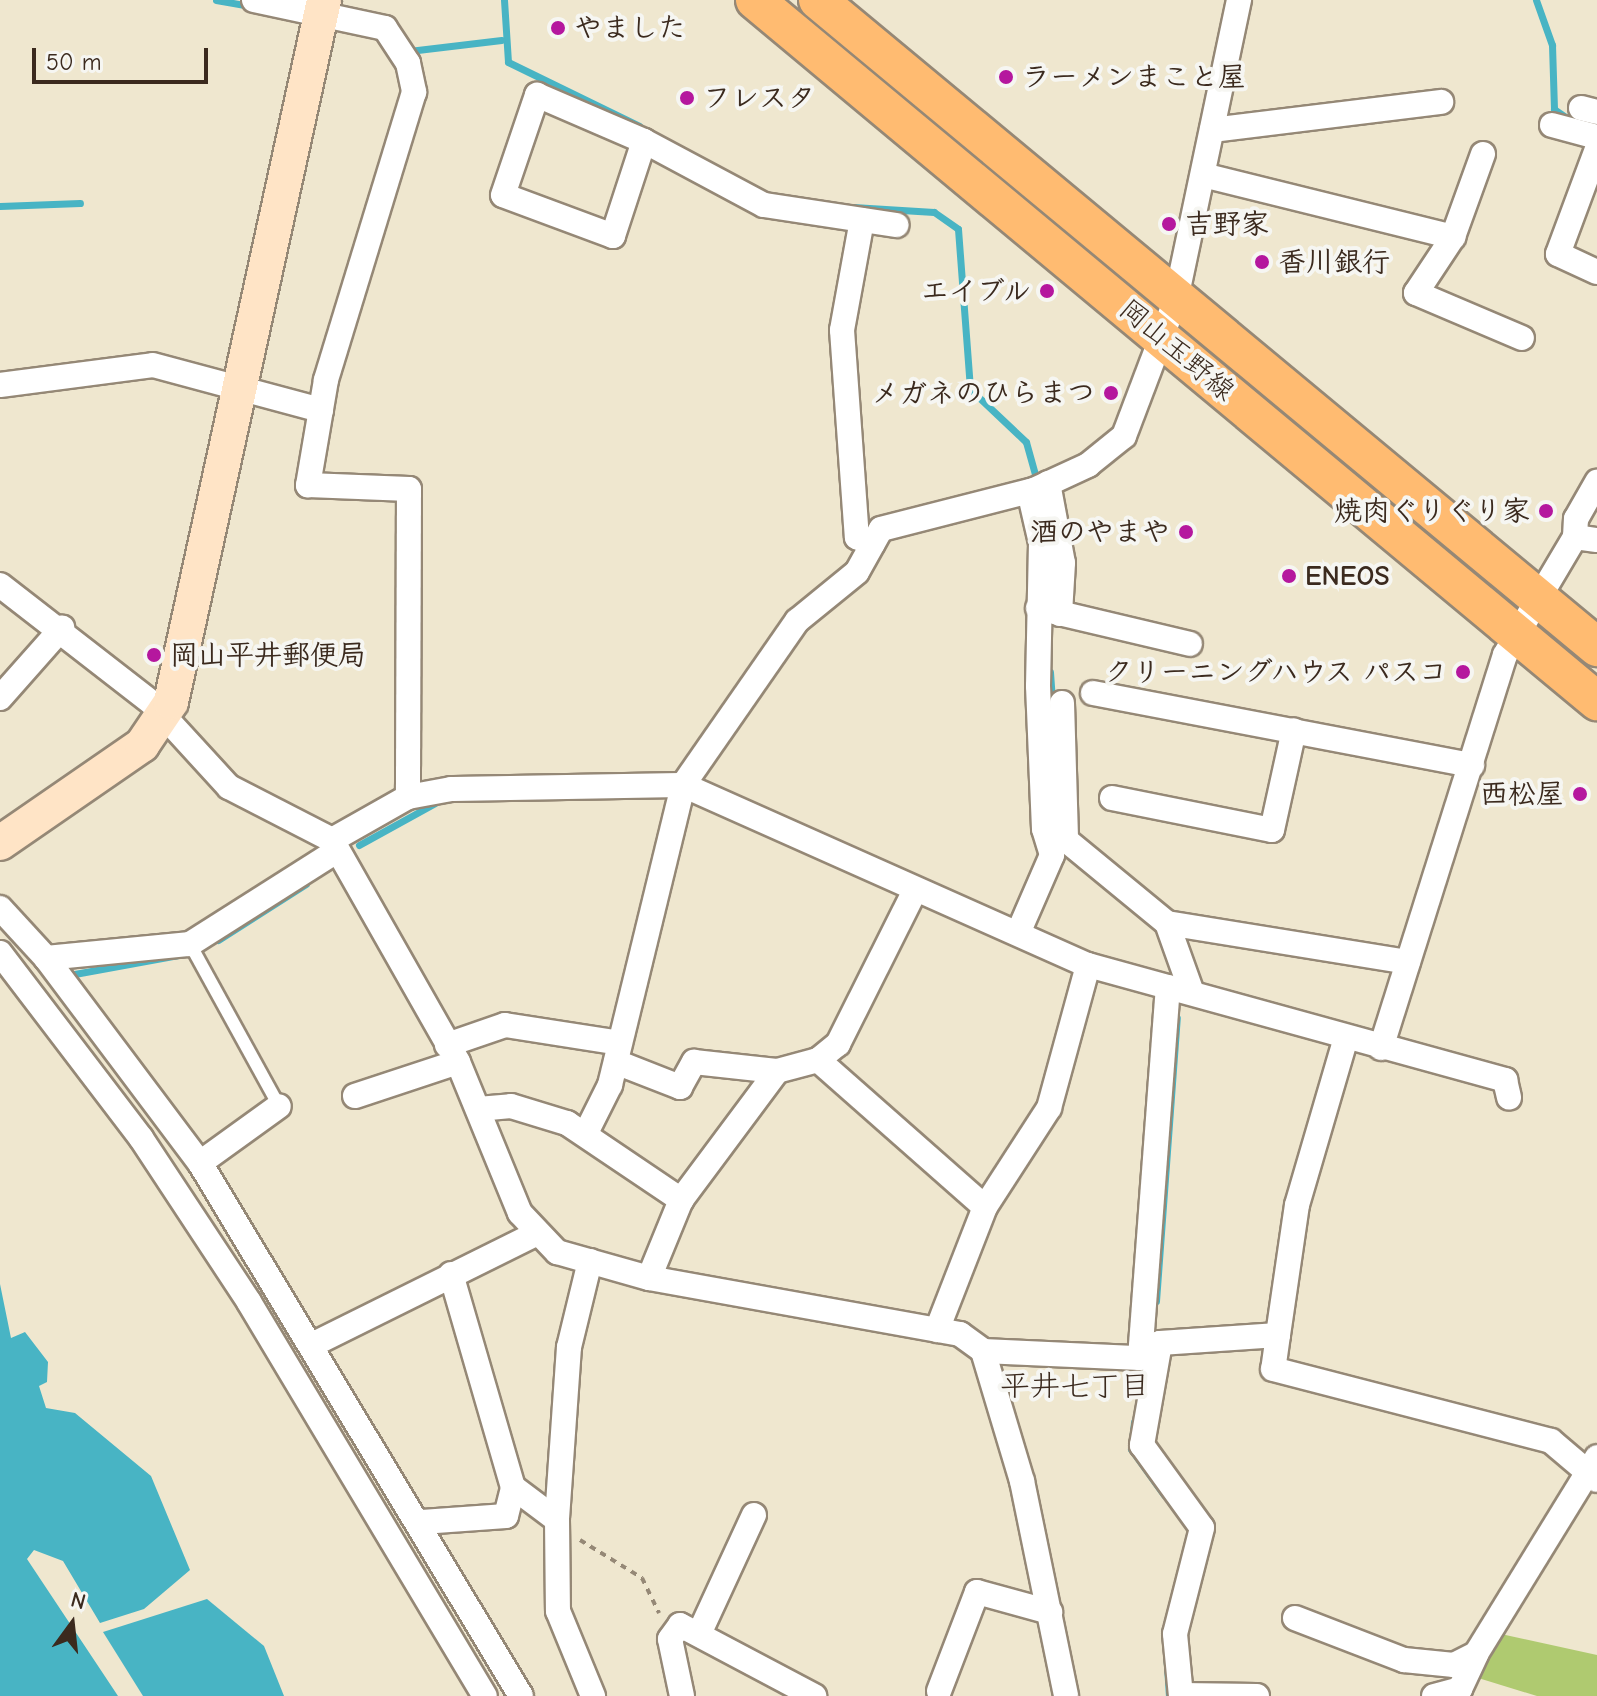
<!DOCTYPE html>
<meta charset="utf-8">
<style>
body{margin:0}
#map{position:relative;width:1597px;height:1696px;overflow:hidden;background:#efe7cf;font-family:"Comic Neue","Klee One",sans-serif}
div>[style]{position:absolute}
.green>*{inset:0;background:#afca70}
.water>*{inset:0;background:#48b4c4}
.stream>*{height:7px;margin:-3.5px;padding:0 3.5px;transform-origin:3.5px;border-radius:3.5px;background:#48b4c4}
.path>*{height:4px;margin-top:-2px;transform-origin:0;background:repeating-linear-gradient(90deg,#958876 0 6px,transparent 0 12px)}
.roads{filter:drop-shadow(2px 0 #958876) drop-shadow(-2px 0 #958876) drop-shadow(0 2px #958876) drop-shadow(0 -2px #958876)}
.lane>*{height:12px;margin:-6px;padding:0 6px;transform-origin:6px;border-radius:6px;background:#fff}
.street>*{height:24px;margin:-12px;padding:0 12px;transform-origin:12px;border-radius:12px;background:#fff}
.secondary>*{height:34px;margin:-17px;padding:0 17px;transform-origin:17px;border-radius:17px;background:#ffe4c6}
.primary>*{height:38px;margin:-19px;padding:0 19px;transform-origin:19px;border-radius:19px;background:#ffbb71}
.dots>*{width:22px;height:22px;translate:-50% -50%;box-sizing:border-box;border:4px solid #f6f6f2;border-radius:50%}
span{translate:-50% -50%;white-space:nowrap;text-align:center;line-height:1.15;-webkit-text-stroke:8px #f6f6f2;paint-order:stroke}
.poi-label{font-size:28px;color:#3b2a1e;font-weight:700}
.left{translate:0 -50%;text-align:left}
.right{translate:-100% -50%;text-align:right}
.street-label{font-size:28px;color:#3b2a1e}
.neighbourhood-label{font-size:30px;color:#3b2a1e}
.north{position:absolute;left:32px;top:1584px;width:80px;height:80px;-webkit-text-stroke:6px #f6f6f2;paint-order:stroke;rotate:15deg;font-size:22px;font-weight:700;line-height:32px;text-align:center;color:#3b2a1e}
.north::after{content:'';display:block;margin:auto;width:28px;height:36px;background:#3b2a1e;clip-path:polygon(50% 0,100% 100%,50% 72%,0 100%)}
.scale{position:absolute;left:32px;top:48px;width:176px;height:36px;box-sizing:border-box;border:4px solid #3b2a1e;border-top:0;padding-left:10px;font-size:24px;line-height:28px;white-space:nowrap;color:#3b2a1e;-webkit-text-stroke:6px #f6f6f2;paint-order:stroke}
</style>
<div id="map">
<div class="green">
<i style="clip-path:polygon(1501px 1634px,1597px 1655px,1597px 1696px,1537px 1696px,1475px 1677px)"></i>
</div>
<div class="water">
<i style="clip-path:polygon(0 1284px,11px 1338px,25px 1332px,48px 1362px,47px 1382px,39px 1386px,46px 1408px,75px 1413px,151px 1476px,190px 1570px,144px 1609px,100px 1623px,63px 1561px,34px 1550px,27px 1559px,118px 1696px,0 1696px)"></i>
<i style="clip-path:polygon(207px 1599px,264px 1646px,284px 1696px,143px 1696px,103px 1632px)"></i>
</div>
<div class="stream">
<i style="left:216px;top:0;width:35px;rotate:10deg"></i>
<i style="left:504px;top:0;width:62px;rotate:86.3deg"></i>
<i style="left:508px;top:62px;width:146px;rotate:26deg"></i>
<i style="left:1536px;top:0;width:48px;rotate:70.4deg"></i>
<i style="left:1552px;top:45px;width:64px;rotate:88.2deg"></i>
<i style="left:1554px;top:109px;width:16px;rotate:35deg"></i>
<i style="left:409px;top:51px;width:93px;rotate:-6.8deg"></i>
<i style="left:0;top:206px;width:80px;rotate:-2.1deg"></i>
<i style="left:853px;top:207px;width:81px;rotate:3.5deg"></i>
<i style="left:934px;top:212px;width:29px;rotate:35deg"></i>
<i style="left:958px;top:229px;width:160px;rotate:85.7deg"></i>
<i style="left:970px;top:389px;width:77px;rotate:43.4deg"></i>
<i style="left:1026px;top:442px;width:45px;rotate:74.4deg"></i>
<i style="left:1050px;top:672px;width:31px;rotate:86deg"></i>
<i style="left:359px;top:845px;width:87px;rotate:-28.9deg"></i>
<i style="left:218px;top:940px;width:104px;rotate:-32.5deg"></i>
<i style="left:69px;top:975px;width:118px;rotate:-10.3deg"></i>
<i style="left:1156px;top:1301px;width:284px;rotate:-85.8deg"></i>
<i style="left:1134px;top:1422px;width:27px;rotate:96deg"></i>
<i style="left:1131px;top:1449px;width:57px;rotate:54.3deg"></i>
<i style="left:1165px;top:1636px;width:60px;rotate:86.2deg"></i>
</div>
<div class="path">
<i style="left:580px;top:1540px;width:73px;rotate:31.5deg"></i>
<i style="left:642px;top:1578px;width:39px;rotate:64deg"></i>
</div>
<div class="roads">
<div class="lane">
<i style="left:190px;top:944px;width:185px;rotate:61.2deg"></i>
</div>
<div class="street">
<i style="left:254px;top:0;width:134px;rotate:12.1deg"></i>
<i style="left:385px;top:28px;width:42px;rotate:56.7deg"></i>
<i style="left:408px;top:63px;width:30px;rotate:78deg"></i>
<i style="left:414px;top:92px;width:301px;rotate:107deg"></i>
<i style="left:326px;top:380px;width:107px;rotate:99.7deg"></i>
<i style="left:308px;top:485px;width:101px;rotate:2.3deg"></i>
<i style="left:409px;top:489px;width:308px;rotate:90.2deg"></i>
<i style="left:1581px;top:108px;width:16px;rotate:14deg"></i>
<i style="left:1552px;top:125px;width:47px;rotate:14.9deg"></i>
<i style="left:1212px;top:130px;width:231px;rotate:-7deg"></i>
<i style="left:644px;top:141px;width:100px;rotate:108.1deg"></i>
<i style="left:613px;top:236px;width:117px;rotate:-159.6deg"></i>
<i style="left:503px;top:195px;width:106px;rotate:-71.2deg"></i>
<i style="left:537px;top:95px;width:116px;rotate:23.3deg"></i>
<i style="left:644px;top:141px;width:136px;rotate:28.1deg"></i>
<i style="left:764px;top:205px;width:134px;rotate:8.6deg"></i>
<i style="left:1597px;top:149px;width:112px;rotate:110.4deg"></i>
<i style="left:1558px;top:254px;width:43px;rotate:24.8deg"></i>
<i style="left:1483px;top:154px;width:88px;rotate:109.9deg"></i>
<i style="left:1453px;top:237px;width:67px;rotate:123.5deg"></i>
<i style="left:1416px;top:293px;width:115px;rotate:23deg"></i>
<i style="left:1203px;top:175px;width:258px;rotate:13.9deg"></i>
<i style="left:862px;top:220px;width:112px;rotate:100.3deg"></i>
<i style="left:842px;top:330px;width:208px;rotate:85.9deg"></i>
<i style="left:857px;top:537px;width:17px;rotate:24deg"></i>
<i style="left:0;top:385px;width:154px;rotate:-7.4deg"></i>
<i style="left:153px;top:365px;width:174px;rotate:15deg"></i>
<i style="left:1048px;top:483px;width:81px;rotate:79.4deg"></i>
<i style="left:1063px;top:563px;width:51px;rotate:93.4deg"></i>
<i style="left:1575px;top:537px;width:18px;rotate:-87deg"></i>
<i style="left:1576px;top:519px;width:43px;rotate:-60.4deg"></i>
<i style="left:0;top:585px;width:192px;rotate:37.8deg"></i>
<i style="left:152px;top:703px;width:114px;rotate:47.5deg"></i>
<i style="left:229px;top:787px;width:116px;rotate:27.2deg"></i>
<i style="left:332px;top:840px;width:255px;rotate:60.4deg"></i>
<i style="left:458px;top:1062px;width:163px;rotate:67.7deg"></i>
<i style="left:520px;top:1213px;width:54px;rotate:46.5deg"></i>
<i style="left:557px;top:1252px;width:96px;rotate:15.8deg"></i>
<i style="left:649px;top:1278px;width:316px;rotate:10.2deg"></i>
<i style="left:960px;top:1334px;width:29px;rotate:36deg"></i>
<i style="left:983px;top:1351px;width:157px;rotate:2.6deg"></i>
<i style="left:1140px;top:1358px;width:25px;rotate:-37deg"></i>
<i style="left:1160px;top:1343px;width:118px;rotate:-3.9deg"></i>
<i style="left:1278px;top:1335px;width:34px;rotate:98deg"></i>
<i style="left:1273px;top:1369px;width:287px;rotate:14.5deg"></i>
<i style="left:1551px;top:1441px;width:60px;rotate:40.3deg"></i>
<i style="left:1038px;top:608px;width:156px;rotate:13.3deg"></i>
<i style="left:1093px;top:693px;width:386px;rotate:10.8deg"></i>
<i style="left:0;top:698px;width:94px;rotate:-48.5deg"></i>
<i style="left:1062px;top:703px;width:137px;rotate:88.3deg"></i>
<i style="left:1066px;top:840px;width:131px;rotate:39.4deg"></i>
<i style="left:1167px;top:923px;width:74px;rotate:70.3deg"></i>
<i style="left:1112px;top:798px;width:163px;rotate:11.3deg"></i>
<i style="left:1272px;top:830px;width:102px;rotate:-77.6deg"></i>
<i style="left:332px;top:840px;width:87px;rotate:-29.5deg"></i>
<i style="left:408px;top:797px;width:44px;rotate:-10.5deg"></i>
<i style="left:451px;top:789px;width:232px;rotate:-1deg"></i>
<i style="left:683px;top:785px;width:443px;rotate:24deg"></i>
<i style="left:1088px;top:965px;width:433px;rotate:15.4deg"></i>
<i style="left:1505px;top:1080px;width:18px;rotate:77deg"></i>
<i style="left:0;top:908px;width:68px;rotate:47.4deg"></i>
<i style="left:46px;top:958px;width:256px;rotate:53.1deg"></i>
<i style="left:200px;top:1163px;width:622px;rotate:58.94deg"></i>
<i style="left:1167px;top:923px;width:244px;rotate:9.2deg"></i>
<i style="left:1019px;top:931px;width:83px;rotate:-66.5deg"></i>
<i style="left:1052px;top:855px;width:27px;rotate:-107deg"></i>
<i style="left:1044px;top:829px;width:143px;rotate:-92.4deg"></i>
<i style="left:1038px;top:686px;width:143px;rotate:-88.8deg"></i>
<i style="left:1041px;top:543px;width:53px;rotate:-103deg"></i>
<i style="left:0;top:953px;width:233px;rotate:52.7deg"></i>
<i style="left:141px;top:1138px;width:196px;rotate:56.6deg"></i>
<i style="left:249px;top:1302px;width:459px;rotate:59.1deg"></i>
<i style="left:46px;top:958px;width:145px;rotate:-5.6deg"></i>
<i style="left:190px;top:944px;width:172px;rotate:-32.4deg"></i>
<i style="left:447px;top:1045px;width:61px;rotate:-19deg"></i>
<i style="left:505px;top:1025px;width:116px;rotate:8.9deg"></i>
<i style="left:1381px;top:1048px;width:412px;rotate:-72.5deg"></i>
<i style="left:1505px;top:655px;width:137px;rotate:-59.3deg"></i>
<i style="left:1575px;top:537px;width:22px;rotate:8deg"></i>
<i style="left:818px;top:1060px;width:222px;rotate:41.4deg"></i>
<i style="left:616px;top:1062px;width:69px;rotate:21.3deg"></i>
<i style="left:680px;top:1087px;width:29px;rotate:-61deg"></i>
<i style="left:694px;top:1062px;width:83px;rotate:6.2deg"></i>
<i style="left:355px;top:1096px;width:108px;rotate:-18.3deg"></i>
<i style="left:478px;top:1109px;width:33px;rotate:-5deg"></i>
<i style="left:511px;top:1106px;width:59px;rotate:16.9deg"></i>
<i style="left:567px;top:1123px;width:138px;rotate:34deg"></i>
<i style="left:586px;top:1133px;width:54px;rotate:-63.4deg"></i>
<i style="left:610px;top:1085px;width:309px;rotate:-76.3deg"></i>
<i style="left:683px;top:785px;width:200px;rotate:-55.2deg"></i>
<i style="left:797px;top:621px;width:77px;rotate:-39.2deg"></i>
<i style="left:857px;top:572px;width:49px;rotate:-60.8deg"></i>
<i style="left:881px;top:529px;width:158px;rotate:-14.3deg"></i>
<i style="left:1034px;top:490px;width:60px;rotate:-24.8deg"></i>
<i style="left:1088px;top:465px;width:46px;rotate:-38.9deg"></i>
<i style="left:1124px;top:436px;width:147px;rotate:-69.2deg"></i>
<i style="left:1176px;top:299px;width:306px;rotate:-78.1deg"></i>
<i style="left:200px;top:1163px;width:97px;rotate:-35.8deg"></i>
<i style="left:590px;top:1261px;width:89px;rotate:103.7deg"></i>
<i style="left:569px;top:1347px;width:173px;rotate:94deg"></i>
<i style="left:557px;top:1520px;width:91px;rotate:89.4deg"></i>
<i style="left:558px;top:1611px;width:92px;rotate:67.6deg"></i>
<i style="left:451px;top:1274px;width:222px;rotate:73.8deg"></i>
<i style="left:513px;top:1487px;width:55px;rotate:36.9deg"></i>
<i style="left:649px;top:1278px;width:84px;rotate:-67.7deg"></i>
<i style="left:681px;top:1200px;width:161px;rotate:-53.3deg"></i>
<i style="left:777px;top:1071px;width:42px;rotate:-15deg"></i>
<i style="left:818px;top:1060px;width:26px;rotate:-39deg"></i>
<i style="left:838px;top:1044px;width:170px;rotate:-63.4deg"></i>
<i style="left:937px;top:1330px;width:132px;rotate:-68.7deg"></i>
<i style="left:985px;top:1207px;width:118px;rotate:-57.1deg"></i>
<i style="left:1049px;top:1108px;width:148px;rotate:-74.7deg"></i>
<i style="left:1278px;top:1335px;width:131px;rotate:-81.7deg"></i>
<i style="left:1297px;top:1205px;width:175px;rotate:-73.7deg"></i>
<i style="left:1160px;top:1343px;width:104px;rotate:100deg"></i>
<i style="left:1142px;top:1445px;width:102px;rotate:54.1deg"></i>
<i style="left:1202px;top:1528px;width:109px;rotate:104.3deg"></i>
<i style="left:1175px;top:1634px;width:62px;rotate:84.5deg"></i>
<i style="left:314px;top:1344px;width:246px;rotate:-26.4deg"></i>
<i style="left:983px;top:1351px;width:136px;rotate:73.3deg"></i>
<i style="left:1022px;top:1481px;width:219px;rotate:78.4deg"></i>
<i style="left:1140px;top:1358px;width:372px;rotate:-85.7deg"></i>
<i style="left:422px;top:1522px;width:84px;rotate:-4.1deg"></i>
<i style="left:506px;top:1516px;width:30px;rotate:-76deg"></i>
<i style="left:1295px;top:1618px;width:117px;rotate:21.1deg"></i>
<i style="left:1404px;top:1660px;width:50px;rotate:5.7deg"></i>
<i style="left:1454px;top:1665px;width:25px;rotate:-27deg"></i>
<i style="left:1476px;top:1654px;width:231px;rotate:-58.4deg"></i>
<i style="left:699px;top:1634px;width:131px;rotate:-65.2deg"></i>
<i style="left:939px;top:1691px;width:106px;rotate:-69deg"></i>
<i style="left:977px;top:1592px;width:76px;rotate:15.3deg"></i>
<i style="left:1181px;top:1695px;width:76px;rotate:0.8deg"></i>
<i style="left:682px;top:1696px;width:58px;rotate:-101.9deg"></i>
<i style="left:670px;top:1639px;width:17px;rotate:-54deg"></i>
<i style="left:680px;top:1625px;width:152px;rotate:27.9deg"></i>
<i style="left:1434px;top:1696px;width:27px;rotate:-15deg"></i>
<i style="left:1460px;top:1689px;width:38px;rotate:-65deg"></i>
</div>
<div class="secondary">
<i style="left:0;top:843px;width:173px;rotate:-34.6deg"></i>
<i style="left:142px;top:745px;width:52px;rotate:-56deg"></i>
<i style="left:171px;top:702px;width:718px;rotate:-77.7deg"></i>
</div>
<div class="primary">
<i style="left:755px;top:0;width:1096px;rotate:39.78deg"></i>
<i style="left:818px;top:0;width:1013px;rotate:39.71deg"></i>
</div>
</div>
<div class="dots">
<i style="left:558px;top:28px;background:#b5179e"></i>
<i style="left:1006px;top:77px;background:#b5179e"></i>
<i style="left:687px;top:98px;background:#b5179e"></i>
<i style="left:1169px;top:224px;background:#b5179e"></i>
<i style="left:1262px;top:262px;background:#b5179e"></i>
<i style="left:1047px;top:291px;background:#b5179e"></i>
<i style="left:1111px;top:393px;background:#b5179e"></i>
<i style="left:1546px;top:511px;background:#b5179e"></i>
<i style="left:1186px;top:532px;background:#b5179e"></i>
<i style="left:1289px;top:576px;background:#b5179e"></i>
<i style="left:154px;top:655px;background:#b5179e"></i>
<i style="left:1463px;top:672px;background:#b5179e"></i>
<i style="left:1580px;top:794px;background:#b5179e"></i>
</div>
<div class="poi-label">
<span class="left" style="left:574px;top:28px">やました</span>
<span class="left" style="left:1022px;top:77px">ラーメンまこと屋</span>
<span class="left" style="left:703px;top:98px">フレスタ</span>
<span class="left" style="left:1185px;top:224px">吉野家</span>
<span class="left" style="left:1278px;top:262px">香川銀行</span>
<span class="right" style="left:1031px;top:291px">エイブル</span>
<span class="right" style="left:1095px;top:393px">メガネのひらまつ</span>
<span class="right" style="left:1530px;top:511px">焼肉ぐりぐり家</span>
<span class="right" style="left:1170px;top:532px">酒のやまや</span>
<span class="left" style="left:1305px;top:576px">ENEOS</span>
<span class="left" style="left:170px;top:655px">岡山平井郵便局</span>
<span class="right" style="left:1447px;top:672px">クリーニングハウス パスコ</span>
<span class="right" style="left:1564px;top:794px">西松屋</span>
</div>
<div class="street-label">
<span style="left:1177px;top:350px;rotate:40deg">岡山玉野線</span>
</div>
<div class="neighbourhood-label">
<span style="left:1075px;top:1387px">平井七丁目</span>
</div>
<div class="north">N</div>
<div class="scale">50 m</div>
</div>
